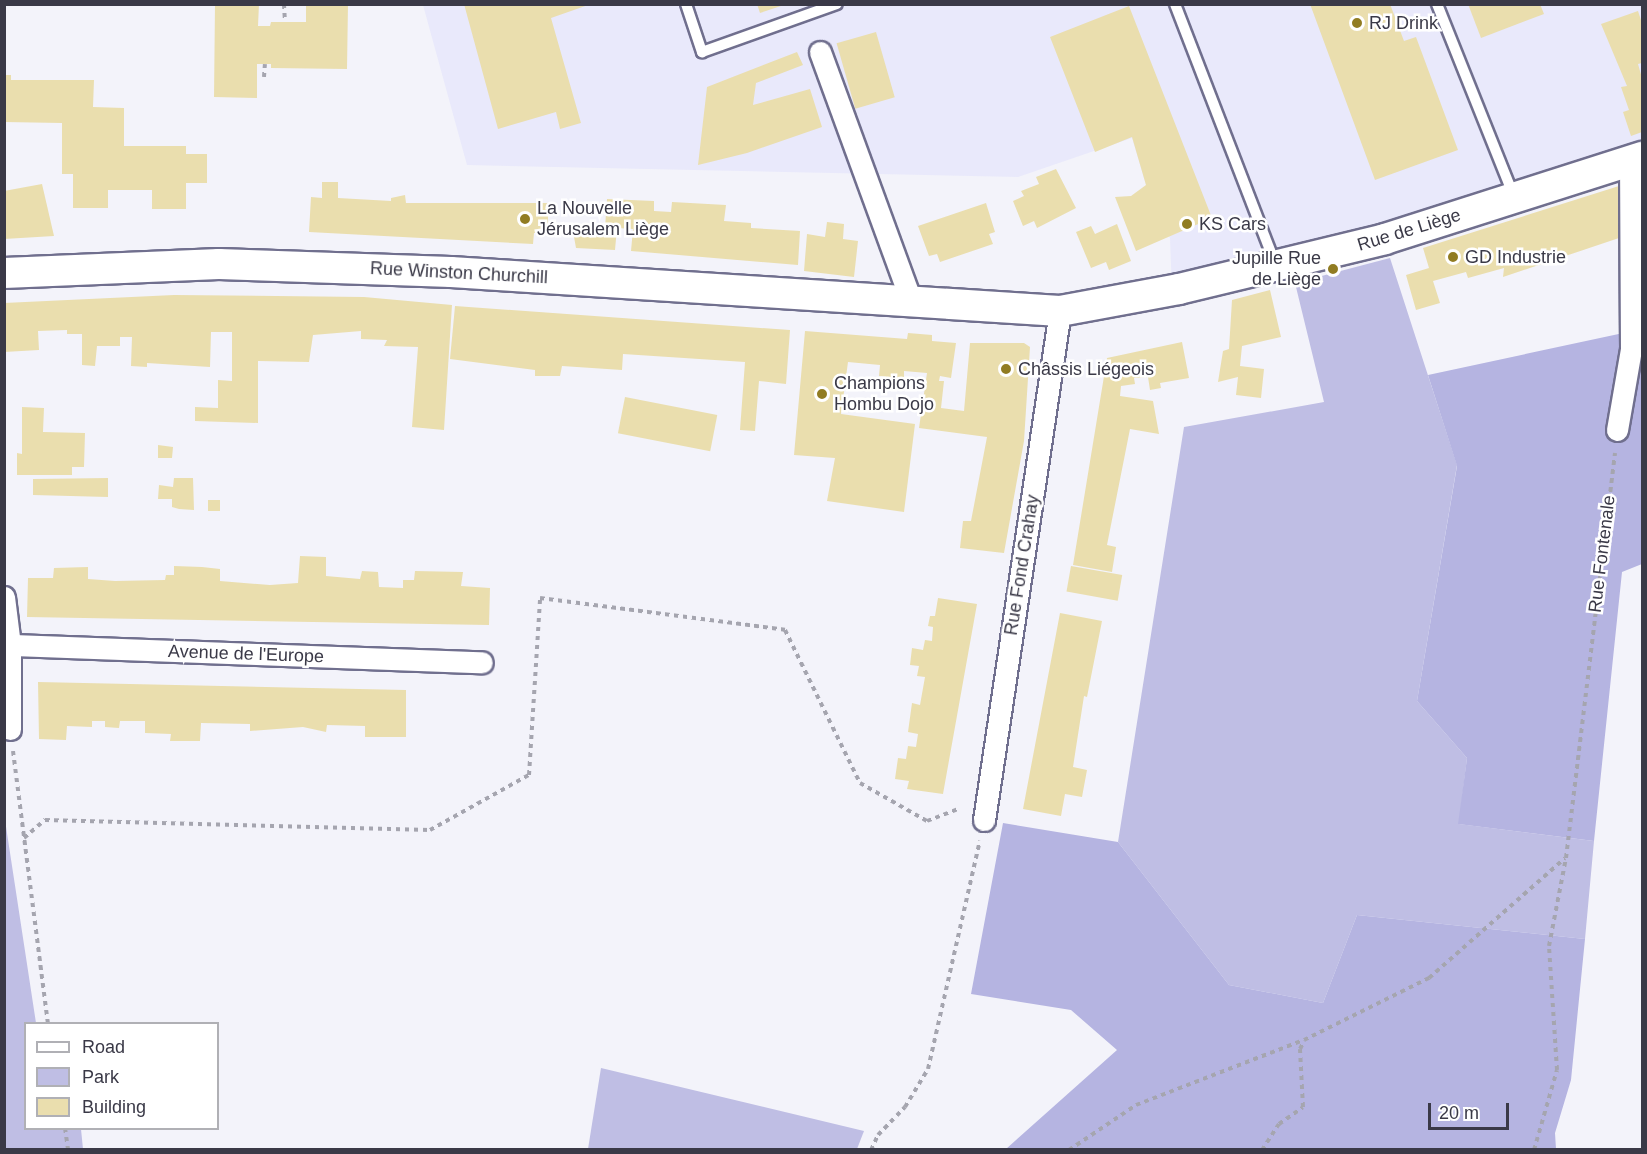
<!DOCTYPE html>
<meta charset="utf-8">
<style>
body{margin:0}
#map{position:relative;width:1647px;height:1154px;overflow:hidden;background:#f3f3fa;font-family:Helvetica,sans-serif}
div>[style]{position:absolute}
.built>*{inset:0;background:#e9e9fb}
.green>*{inset:0;background:#bfbee4}
.forest>*{inset:0;background:#b5b4e1}
.building>*{inset:0;background:#eadeae;transform-origin:0 0}
.path>*{height:4px;margin-top:-2px;transform-origin:0;background:repeating-linear-gradient(90deg,#a5a5af 0 4.5px,transparent 0 9px)}
.roads{filter:drop-shadow(2px 0 #706f8e) drop-shadow(-2px 0 #706f8e) drop-shadow(0 2px #706f8e) drop-shadow(0 -2px #706f8e)}
.lane>*{height:10px;margin:-5px;padding:0 5px;transform-origin:5px;border-radius:5px;background:#fff}
.street>*{height:21px;margin:-10.5px;padding:0 10.5px;transform-origin:10.5px;border-radius:10.5px;background:#fff}
.secondary>*{height:30px;margin:-15px;padding:0 15px;transform-origin:15px;border-radius:15px;background:#fff}
.dots>*{width:16px;height:16px;translate:-50% -50%;box-sizing:border-box;border:3px solid #fff;border-radius:50%}
span{translate:-50% -50%;white-space:nowrap;text-align:center;line-height:1.15;-webkit-text-stroke:5px #fff;paint-order:stroke}
.poi-label{font-size:18px;color:#3a3947}
.left{translate:0 -50%;text-align:left}
.right{translate:-100% -50%;text-align:right}
.street-label{font-size:18px;color:#3a3947}
.frame{position:absolute;inset:0;border:6px solid #3a3947;pointer-events:none}
.legend{position:absolute;left:24px;top:1022px;width:195px;height:108px;box-sizing:border-box;background:#fff;border:2px solid #b0b0b5;margin:0;padding:8px 10px;list-style:none;font-size:18px;color:#3a3947}
.legend li{display:flex;align-items:center;gap:12px;height:30px}
.legend b{width:30px;border:2px solid #b0b0b5}
.scale{position:absolute;left:1428px;top:1103px;width:81px;height:27px;box-sizing:border-box;border:3px solid #3a3947;border-top:0;padding-left:8px;font-size:18px;line-height:21px;white-space:nowrap;color:#3a3947;-webkit-text-stroke:4px #fff;paint-order:stroke}
</style>
<div id="map">
<div class="built">
<i style="clip-path:polygon(423px 5px,1642px 5px,1642px 155px,1172px 291px,1170px 238px,1146px 185px,1132px 138px,1018px 177px,467px 165px)"></i>
</div>
<div class="green">
<i style="clip-path:polygon(1390px 258px,1457px 465px,1417px 701px,1467px 758px,1459px 824px,1594px 841px,1585px 939px,1357px 915px,1323px 1003px,1229px 985px,1118px 842px,1184px 427px,1324px 402px,1295px 283px)"></i>
<i style="clip-path:polygon(5px 820px,36px 1023px,26px 1024px,26px 1128px,81px 1129px,83px 1149px,5px 1149px)"></i>
<i style="clip-path:polygon(601px 1068px,864px 1131px,857px 1149px,588px 1149px)"></i>
</div>
<div class="forest">
<i style="clip-path:polygon(1642px 329px,1642px 564px,1622px 572px,1594px 841px,1458px 824px,1467px 758px,1417px 701px,1457px 466px,1428px 375px)"></i>
<i style="clip-path:polygon(1003px 823px,1118px 842px,1229px 985px,1323px 1003px,1357px 915px,1585px 939px,1571px 1080px,1555px 1133px,1556px 1149px,1006px 1149px,1117px 1050px,1071px 1010px,971px 994px)"></i>
</div>
<div class="building">
<i style="clip-path:polygon(215px 4px,259px 4px,258px 26px,270px 26px,271px 22px,306px 22px,306px 4px,348px 4px,347px 69px,271px 68px,271px 64px,257px 64px,257px 98px,214px 97px)"></i>
<i style="clip-path:polygon(464px 4px,591px 4px,551px 18px,581px 123px,560px 129px,556px 112px,498px 129px)"></i>
<i style="clip-path:polygon(757px 4px,784px 4px,784px 5px,760px 13px)"></i>
<i style="clip-path:polygon(1310px 4px,1390px 4px,1404px 41px,1416px 37px,1458px 150px,1375px 180px)"></i>
<i style="clip-path:polygon(1468px 4px,1540px 4px,1544px 14px,1481px 38px)"></i>
<i style="clip-path:polygon(1129px 6px,1212px 218px,1136px 251px,1115px 197px,1131px 196px,1146px 185px,1132px 137px,1095px 152px,1050px 37px)"></i>
<i style="clip-path:polygon(1638px 11px,1642px 23px,1642px 63px,1638px 64px,1642px 78px,1642px 132px,1631px 136px,1623px 112px,1629px 110px,1621px 87px,1627px 86px,1601px 24px)"></i>
<i style="left:876px;top:32px;width:68px;height:41px;rotate:74deg"></i>
<i style="clip-path:polygon(797px 52px,803px 65px,756px 83px,753px 105px,810px 89px,822px 127px,747px 153px,698px 165px,707px 87px)"></i>
<i style="clip-path:polygon(4px 75px,11px 75px,11px 80px,94px 80px,93px 107px,124px 108px,124px 146px,186px 146px,186px 154px,207px 154px,207px 183px,186px 183px,186px 209px,152px 209px,152px 190px,108px 190px,108px 208px,73px 208px,73px 174px,62px 174px,62px 123px,4px 122px)"></i>
<i style="clip-path:polygon(1056px 169px,1076px 208px,1037px 228px,1034px 221px,1023px 226px,1013px 201px,1024px 196px,1021px 191px,1039px 184px,1036px 177px)"></i>
<i style="clip-path:polygon(322px 182px,338px 182px,338px 198px,391px 201px,391px 198px,405px 195px,406px 203px,549px 203px,547px 233px,534px 233px,533px 244px,309px 232px,311px 197px,322px 198px)"></i>
<i style="clip-path:polygon(42px 184px,54px 236px,4px 239px,4px 191px)"></i>
<i style="clip-path:polygon(1619px 186px,1619px 238px,1503px 277px,1504px 268px,1468px 278px,1466px 272px,1433px 281px,1440px 303px,1416px 310px,1406px 275px,1429px 268px,1423px 248px)"></i>
<i style="clip-path:polygon(607px 199px,654px 201px,654px 211px,671px 212px,672px 202px,726px 205px,724px 221px,751px 223px,751px 228px,800px 231px,798px 265px,631px 251px,633px 229px,617px 228px,615px 250px,576px 248px,572px 226px,605px 228px)"></i>
<i style="clip-path:polygon(986px 203px,995px 232px,989px 234px,993px 244px,940px 262px,937px 254px,929px 256px,918px 226px)"></i>
<i style="clip-path:polygon(827px 222px,844px 224px,843px 239px,858px 241px,854px 277px,804px 271px,807px 234px,825px 237px)"></i>
<i style="clip-path:polygon(1117px 224px,1131px 261px,1109px 270px,1106px 262px,1091px 268px,1076px 232px,1091px 226px,1095px 234px)"></i>
<i style="clip-path:polygon(1270px 290px,1281px 337px,1242px 346px,1240px 366px,1264px 369px,1261px 398px,1236px 395px,1238px 377px,1218px 382px,1223px 351px,1229px 349px,1232px 300px)"></i>
<i style="clip-path:polygon(174px 295px,364px 297px,452px 305px,444px 430px,412px 427px,418px 347px,384px 346px,387px 340px,361px 339px,361px 331px,313px 335px,309px 362px,258px 361px,258px 423px,195px 421px,195px 407px,218px 408px,218px 380px,232px 381px,232px 332px,211px 332px,210px 367px,147px 363px,147px 367px,131px 366px,132px 337px,120px 337px,120px 346px,97px 346px,95px 366px,82px 365px,82px 334px,67px 334px,67px 330px,38px 331px,39px 350px,4px 352px,4px 303px)"></i>
<i style="clip-path:polygon(455px 306px,790px 330px,786px 384px,759px 381px,755px 431px,740px 430px,745px 362px,623px 354px,622px 370px,562px 366px,560px 376px,535px 376px,535px 370px,450px 359px)"></i>
<i style="clip-path:polygon(805px 331px,907px 339px,908px 333px,932px 335px,932px 341px,956px 343px,951px 378px,940px 376px,939px 381px,944px 381px,941px 408px,964px 411px,970px 343px,1024px 343px,1030px 347px,1024px 441px,1004px 553px,960px 548px,963px 521px,971px 521px,987px 437px,919px 428px,927px 373px,904px 371px,904px 379px,879px 376px,880px 365px,848px 362px,841px 414px,915px 424px,904px 512px,827px 501px,835px 458px,794px 455px)"></i>
<i style="clip-path:polygon(1182px 342px,1189px 378px,1160px 383px,1161px 388px,1150px 390px,1148px 377px,1134px 378px,1135px 384px,1121px 386px,1120px 396px,1153px 401px,1159px 434px,1130px 429px,1107px 545px,1116px 547px,1112px 572px,1073px 565px,1107px 358px)"></i>
<i style="left:625px;top:397px;width:94px;height:37px;rotate:11deg"></i>
<i style="clip-path:polygon(22px 407px,44px 408px,43px 432px,85px 433px,84px 467px,72px 467px,72px 475px,17px 475px,17px 453px,22px 454px)"></i>
<i style="clip-path:polygon(158px 445px,173px 447px,172px 458px,158px 458px)"></i>
<i style="clip-path:polygon(108px 478px,108px 497px,33px 495px,33px 479px)"></i>
<i style="clip-path:polygon(174px 478px,193px 478px,194px 510px,179px 509px,172px 507px,172px 499px,158px 499px,159px 485px,173px 487px)"></i>
<i style="left:208px;top:500px;width:12px;height:11px"></i>
<i style="clip-path:polygon(300px 556px,326px 557px,326px 576px,360px 579px,362px 571px,378px 572px,379px 587px,403px 588px,403px 580px,414px 580px,415px 571px,463px 572px,461px 586px,490px 588px,489px 625px,27px 617px,28px 578px,53px 578px,54px 568px,88px 567px,88px 579px,115px 581px,165px 580px,166px 575px,174px 575px,174px 566px,202px 567px,220px 569px,220px 581px,270px 585px,298px 583px)"></i>
<i style="left:1071px;top:566px;width:52px;height:26px;rotate:10deg"></i>
<i style="clip-path:polygon(938px 598px,977px 604px,943px 794px,907px 789px,909px 781px,895px 779px,898px 758px,906px 759px,908px 746px,916px 747px,918px 734px,908px 732px,912px 703px,920px 705px,925px 677px,917px 676px,919px 666px,910px 665px,912px 648px,923px 650px,925px 640px,932px 641px,933px 627px,928px 626px,930px 616px,935px 616px)"></i>
<i style="clip-path:polygon(1060px 613px,1102px 621px,1087px 697px,1084px 696px,1073px 767px,1087px 770px,1082px 797px,1065px 794px,1061px 816px,1023px 809px)"></i>
<i style="clip-path:polygon(38px 682px,406px 690px,406px 737px,365px 737px,365px 726px,327px 725px,326px 732px,303px 727px,250px 731px,250px 724px,201px 723px,200px 741px,170px 741px,171px 734px,145px 733px,145px 721px,120px 721px,119px 728px,105px 727px,105px 721px,92px 721px,92px 727px,67px 726px,66px 740px,39px 739px)"></i>
</div>
<div class="path">
<i style="left:284px;top:4px;width:18px;rotate:87deg"></i>
<i style="left:264px;top:77px;width:13px;rotate:-86deg"></i>
<i style="left:13px;top:751px;width:275px;rotate:82.7deg"></i>
<i style="left:24px;top:838px;width:28px;rotate:-41deg"></i>
<i style="left:45px;top:820px;width:385px;rotate:1.5deg"></i>
<i style="left:430px;top:830px;width:113px;rotate:-29.1deg"></i>
<i style="left:529px;top:775px;width:177px;rotate:-86.4deg"></i>
<i style="left:540px;top:598px;width:247px;rotate:7.4deg"></i>
<i style="left:785px;top:630px;width:170px;rotate:63.9deg"></i>
<i style="left:860px;top:783px;width:77px;rotate:29.6deg"></i>
<i style="left:927px;top:821px;width:33px;rotate:-21deg"></i>
<i style="left:65px;top:1128px;width:22px;rotate:82deg"></i>
<i style="left:871px;top:1150px;width:17px;rotate:-65deg"></i>
<i style="left:878px;top:1135px;width:39px;rotate:-46deg"></i>
<i style="left:905px;top:1107px;width:44px;rotate:-58.8deg"></i>
<i style="left:928px;top:1069px;width:234px;rotate:-77.2deg"></i>
<i style="left:1069px;top:1150px;width:81px;rotate:-33.9deg"></i>
<i style="left:1136px;top:1105px;width:180px;rotate:-21.2deg"></i>
<i style="left:1304px;top:1040px;width:140px;rotate:-26.4deg"></i>
<i style="left:1429px;top:978px;width:181px;rotate:-41.4deg"></i>
<i style="left:1262px;top:1150px;width:31px;rotate:-57deg"></i>
<i style="left:1279px;top:1124px;width:29px;rotate:-35deg"></i>
<i style="left:1303px;top:1107px;width:58px;rotate:-93deg"></i>
<i style="left:1300px;top:1049px;width:9px;rotate:-63deg"></i>
<i style="left:1534px;top:1150px;width:83px;rotate:-74deg"></i>
<i style="left:1557px;top:1070px;width:124px;rotate:-93.7deg"></i>
<i style="left:1549px;top:946px;width:90px;rotate:-79.1deg"></i>
<i style="left:1566px;top:858px;width:408px;rotate:-83.1deg"></i>
</div>
<div class="roads">
<div class="lane">
<i style="left:686px;top:4px;width:51px;rotate:71.6deg"></i>
<i style="left:702px;top:52px;width:143px;rotate:-19.6deg"></i>
<i style="left:1175px;top:4px;width:278px;rotate:68.9deg"></i>
<i style="left:1437px;top:4px;width:208px;rotate:68.2deg"></i>
</div>
<div class="street">
<i style="left:820px;top:52px;width:268px;rotate:69.9deg"></i>
<i style="left:1617px;top:430px;width:82px;rotate:-80.2deg"></i>
<i style="left:1631px;top:349px;width:188px;rotate:-90.3deg"></i>
<i style="left:4px;top:597px;width:48px;rotate:82.9deg"></i>
<i style="left:10px;top:645px;width:84px;rotate:90deg"></i>
<i style="left:10px;top:645px;width:472px;rotate:2.1deg"></i>
<i style="left:984px;top:820px;width:515px;rotate:-81.51deg"></i>
</div>
<div class="secondary">
<i style="left:4px;top:273px;width:215px;rotate:-2.4deg"></i>
<i style="left:219px;top:264px;width:232px;rotate:2deg"></i>
<i style="left:451px;top:272px;width:610px;rotate:3.66deg"></i>
<i style="left:1060px;top:311px;width:121px;rotate:-10.5deg"></i>
<i style="left:1179px;top:289px;width:212px;rotate:-13.6deg"></i>
<i style="left:1385px;top:239px;width:270px;rotate:-17.7deg"></i>
</div>
</div>
<div class="dots">
<i style="left:1357px;top:23px;background:#917c22"></i>
<i style="left:525px;top:219px;background:#917c22"></i>
<i style="left:1187px;top:224px;background:#917c22"></i>
<i style="left:1453px;top:257px;background:#917c22"></i>
<i style="left:1333px;top:269px;background:#917c22"></i>
<i style="left:1006px;top:369px;background:#917c22"></i>
<i style="left:822px;top:394px;background:#917c22"></i>
</div>
<div class="poi-label">
<span class="left" style="left:1369px;top:23px">RJ Drink</span>
<span class="left" style="left:537px;top:219px">La Nouvelle<br>Jérusalem Liège</span>
<span class="left" style="left:1199px;top:224px">KS Cars</span>
<span class="left" style="left:1465px;top:257px">GD Industrie</span>
<span class="right" style="left:1321px;top:269px">Jupille Rue<br>de Liège</span>
<span class="left" style="left:1018px;top:369px">Châssis Liégeois</span>
<span class="left" style="left:834px;top:394px">Champions<br>Hombu Dojo</span>
</div>
<div class="street-label">
<span style="left:1409px;top:230px;rotate:-17deg">Rue de Liège</span>
<span style="left:459px;top:273px;rotate:3deg">Rue Winston Churchill</span>
<span style="left:1602px;top:554px;rotate:-83deg">Rue Fontenale</span>
<span style="left:1022px;top:565px;rotate:-81deg">Rue Fond Crahay</span>
<span style="left:246px;top:654px;rotate:2deg">Avenue de l'Europe</span>
</div>
<div class="frame"></div>
<ul class="legend">
<li><b style="height:8px;background:#fff"></b>Road</li>
<li><b style="height:16px;background:#bfbee4"></b>Park</li>
<li><b style="height:16px;background:#eadeae"></b>Building</li>
</ul>
<div class="scale">20 m</div>
</div>
